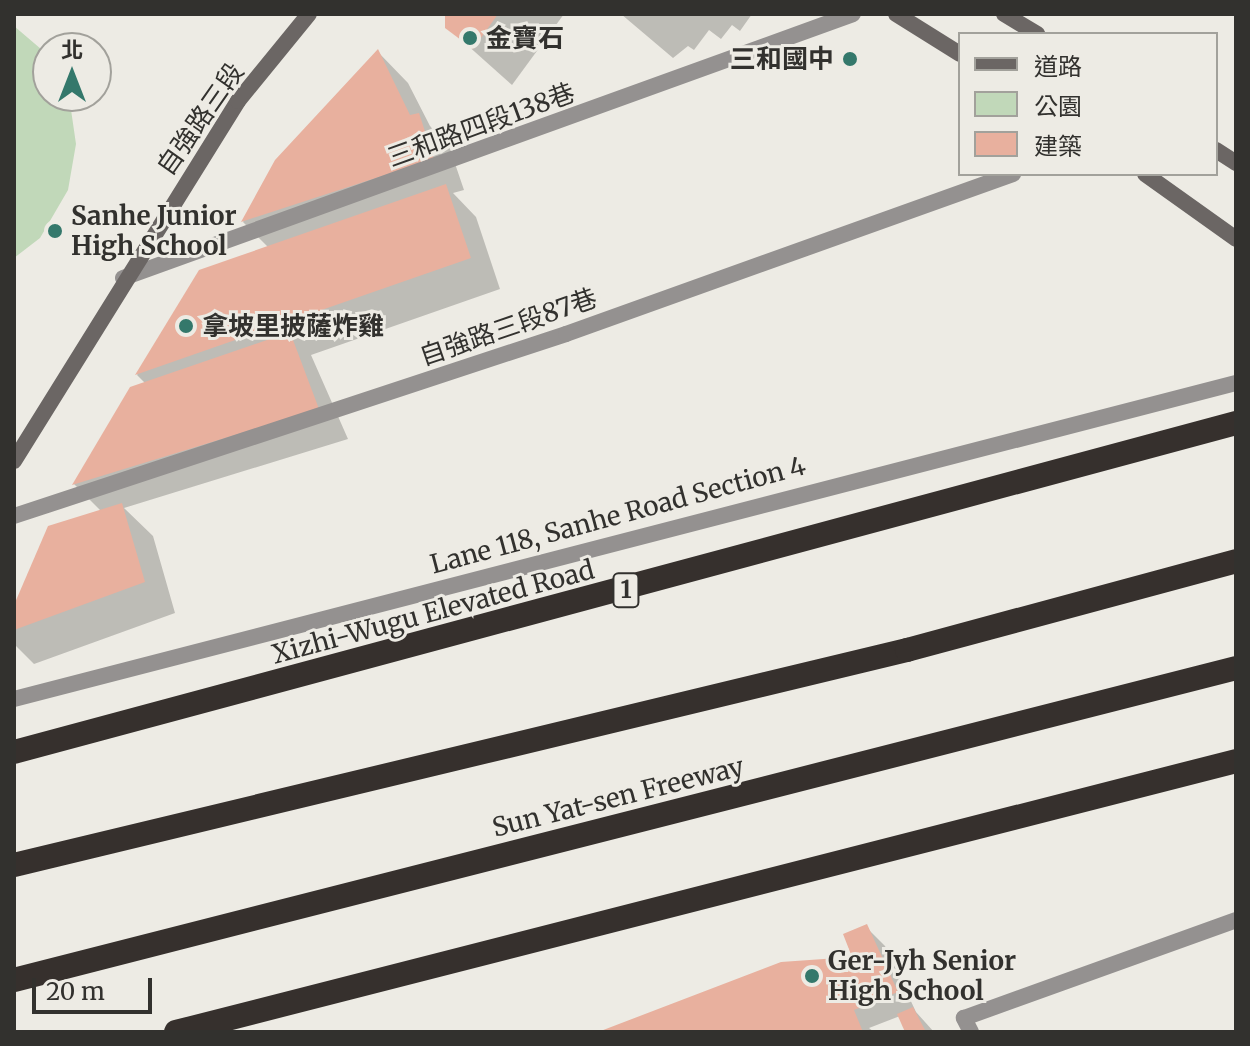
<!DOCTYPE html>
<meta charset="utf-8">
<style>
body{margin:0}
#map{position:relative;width:1250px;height:1046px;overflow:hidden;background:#edebe4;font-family:Merriweather,"Noto Sans TC",serif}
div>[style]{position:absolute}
.green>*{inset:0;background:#c1d8b9}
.shadow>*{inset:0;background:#0003}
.building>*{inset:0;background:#e8b09e}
.lane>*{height:16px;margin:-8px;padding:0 8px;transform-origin:8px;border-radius:8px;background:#949190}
.street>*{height:16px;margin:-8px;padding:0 8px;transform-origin:8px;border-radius:8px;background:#949190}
.secondary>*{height:16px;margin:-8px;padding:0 8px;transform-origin:8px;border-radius:8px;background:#6b6664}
.highway>*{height:24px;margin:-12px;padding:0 12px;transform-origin:12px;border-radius:12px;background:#36302d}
.dots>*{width:22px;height:22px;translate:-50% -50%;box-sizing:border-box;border:4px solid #edebe4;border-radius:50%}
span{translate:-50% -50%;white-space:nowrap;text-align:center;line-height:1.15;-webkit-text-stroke:6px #edebe4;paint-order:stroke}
.shield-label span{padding:2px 6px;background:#edebe4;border:2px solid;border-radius:6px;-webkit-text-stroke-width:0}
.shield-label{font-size:24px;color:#32312e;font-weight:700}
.poi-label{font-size:26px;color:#32312e;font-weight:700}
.left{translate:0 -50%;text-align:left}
.right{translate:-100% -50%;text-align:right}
.street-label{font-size:26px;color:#32312e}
.frame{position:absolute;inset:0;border:16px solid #32312e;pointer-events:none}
.legend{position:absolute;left:958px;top:32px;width:260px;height:144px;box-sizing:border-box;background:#edebe4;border:2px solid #a2a19b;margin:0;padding:10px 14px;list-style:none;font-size:24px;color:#32312e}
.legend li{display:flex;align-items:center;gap:16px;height:40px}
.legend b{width:40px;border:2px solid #a2a19b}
.north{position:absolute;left:32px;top:32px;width:80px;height:80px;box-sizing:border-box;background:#edebe4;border:2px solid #a2a19b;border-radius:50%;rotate:0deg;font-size:22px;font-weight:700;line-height:32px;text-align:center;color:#32312e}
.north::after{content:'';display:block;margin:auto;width:28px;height:36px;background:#34786b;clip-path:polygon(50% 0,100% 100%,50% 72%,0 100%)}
.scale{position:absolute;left:32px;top:978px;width:120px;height:36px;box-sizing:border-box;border:4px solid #32312e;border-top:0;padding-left:10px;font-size:24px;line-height:28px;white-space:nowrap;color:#32312e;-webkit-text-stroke:6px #edebe4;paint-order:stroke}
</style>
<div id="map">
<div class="green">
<i style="clip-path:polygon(14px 26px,48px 55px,48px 96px,69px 96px,76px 144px,68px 190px,40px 238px,14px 258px)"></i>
</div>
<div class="shadow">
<i style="clip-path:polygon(445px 14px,564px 14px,512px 85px,447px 27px)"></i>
<i style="clip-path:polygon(621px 14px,752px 14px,740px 31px,732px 25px,721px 39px,709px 30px,694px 50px,688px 46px,673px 58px)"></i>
<i style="clip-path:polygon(378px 52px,408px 83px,430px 126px,449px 146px,464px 190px,453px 193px,476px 217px,500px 289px,311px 355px,348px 439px,124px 508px,153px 536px,175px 613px,34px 664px,14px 644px,14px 610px,102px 512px,74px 484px,146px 384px,137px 375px,200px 271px,269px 248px,243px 222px,276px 161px)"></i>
<i style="clip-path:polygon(866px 927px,885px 946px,916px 1012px,934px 1032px,907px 1032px,900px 1016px,869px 1028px,874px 1032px,603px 1032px,855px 959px)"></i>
</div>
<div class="building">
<i style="clip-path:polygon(445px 14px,498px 14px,473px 49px,445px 28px)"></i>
<i style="clip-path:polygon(378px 49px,410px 115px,419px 113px,434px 159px,241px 222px,275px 160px)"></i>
<i style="clip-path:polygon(446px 184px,471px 258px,135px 375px,199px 270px)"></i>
<i style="clip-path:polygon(290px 332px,319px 409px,72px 485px,130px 387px)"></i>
<i style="clip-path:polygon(122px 503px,145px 582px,14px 630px,14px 605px,48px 526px)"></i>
<i style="clip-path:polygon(867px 924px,898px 992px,854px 1010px,863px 1032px,598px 1032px,781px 962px,852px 957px,843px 934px)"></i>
<i style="clip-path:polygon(913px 1007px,926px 1032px,905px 1032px,897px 1014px)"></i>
</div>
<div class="lane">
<i style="left:123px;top:278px;width:776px;rotate:-19.88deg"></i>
<i style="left:14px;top:516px;width:581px;rotate:-18.25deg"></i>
<i style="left:566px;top:334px;width:475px;rotate:-19.7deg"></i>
</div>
<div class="street">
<i style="left:14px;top:699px;width:1262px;rotate:-14.5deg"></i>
<i style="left:971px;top:1032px;width:16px;rotate:-117deg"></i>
<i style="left:964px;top:1018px;width:289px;rotate:-19.8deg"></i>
</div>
<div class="secondary">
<i style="left:896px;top:14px;width:75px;rotate:32deg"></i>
<i style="left:1004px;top:14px;width:39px;rotate:31deg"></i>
<i style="left:1216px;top:150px;width:24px;rotate:33deg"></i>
<i style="left:1145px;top:174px;width:112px;rotate:35.5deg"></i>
<i style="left:14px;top:461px;width:424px;rotate:-58.1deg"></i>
<i style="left:238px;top:101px;width:112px;rotate:-50.8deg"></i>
</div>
<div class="highway">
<i style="left:14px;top:752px;width:1266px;rotate:-15.07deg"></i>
<i style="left:14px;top:865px;width:919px;rotate:-13.54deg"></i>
<i style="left:907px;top:650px;width:341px;rotate:-15.1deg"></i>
<i style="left:14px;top:980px;width:1261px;rotate:-14.32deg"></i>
<i style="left:176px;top:1032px;width:1094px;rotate:-14.34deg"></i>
</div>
<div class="dots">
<i style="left:470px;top:38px;background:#34786b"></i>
<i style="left:850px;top:59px;background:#34786b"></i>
<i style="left:55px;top:231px;background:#34786b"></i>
<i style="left:186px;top:326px;background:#34786b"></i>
<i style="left:812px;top:976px;background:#34786b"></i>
</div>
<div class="shield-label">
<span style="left:626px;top:590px">1</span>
</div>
<div class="poi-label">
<span class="left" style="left:486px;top:38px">金寶石</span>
<span class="right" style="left:834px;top:59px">三和國中</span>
<span class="left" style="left:71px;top:231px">Sanhe Junior<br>High School</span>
<span class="left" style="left:202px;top:326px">拿坡里披薩炸雞</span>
<span class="left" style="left:828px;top:976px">Ger-Jyh Senior<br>High School</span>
</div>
<div class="street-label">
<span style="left:200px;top:119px;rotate:-55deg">自強路三段</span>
<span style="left:481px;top:125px;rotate:-20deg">三和路四段138巷</span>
<span style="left:508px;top:327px;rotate:-19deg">自強路三段87巷</span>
<span style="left:618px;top:515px;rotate:-15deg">Lane 118, Sanhe Road Section 4</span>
<span style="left:433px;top:612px;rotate:-15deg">Xizhi-Wugu Elevated Road</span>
<span style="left:618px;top:797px;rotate:-14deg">Sun Yat-sen Freeway</span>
</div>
<div class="frame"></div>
<ul class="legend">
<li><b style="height:10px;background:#6b6664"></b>道路</li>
<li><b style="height:22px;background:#c1d8b9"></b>公園</li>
<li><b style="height:22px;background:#e8b09e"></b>建築</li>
</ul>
<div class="north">北</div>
<div class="scale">20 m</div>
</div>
